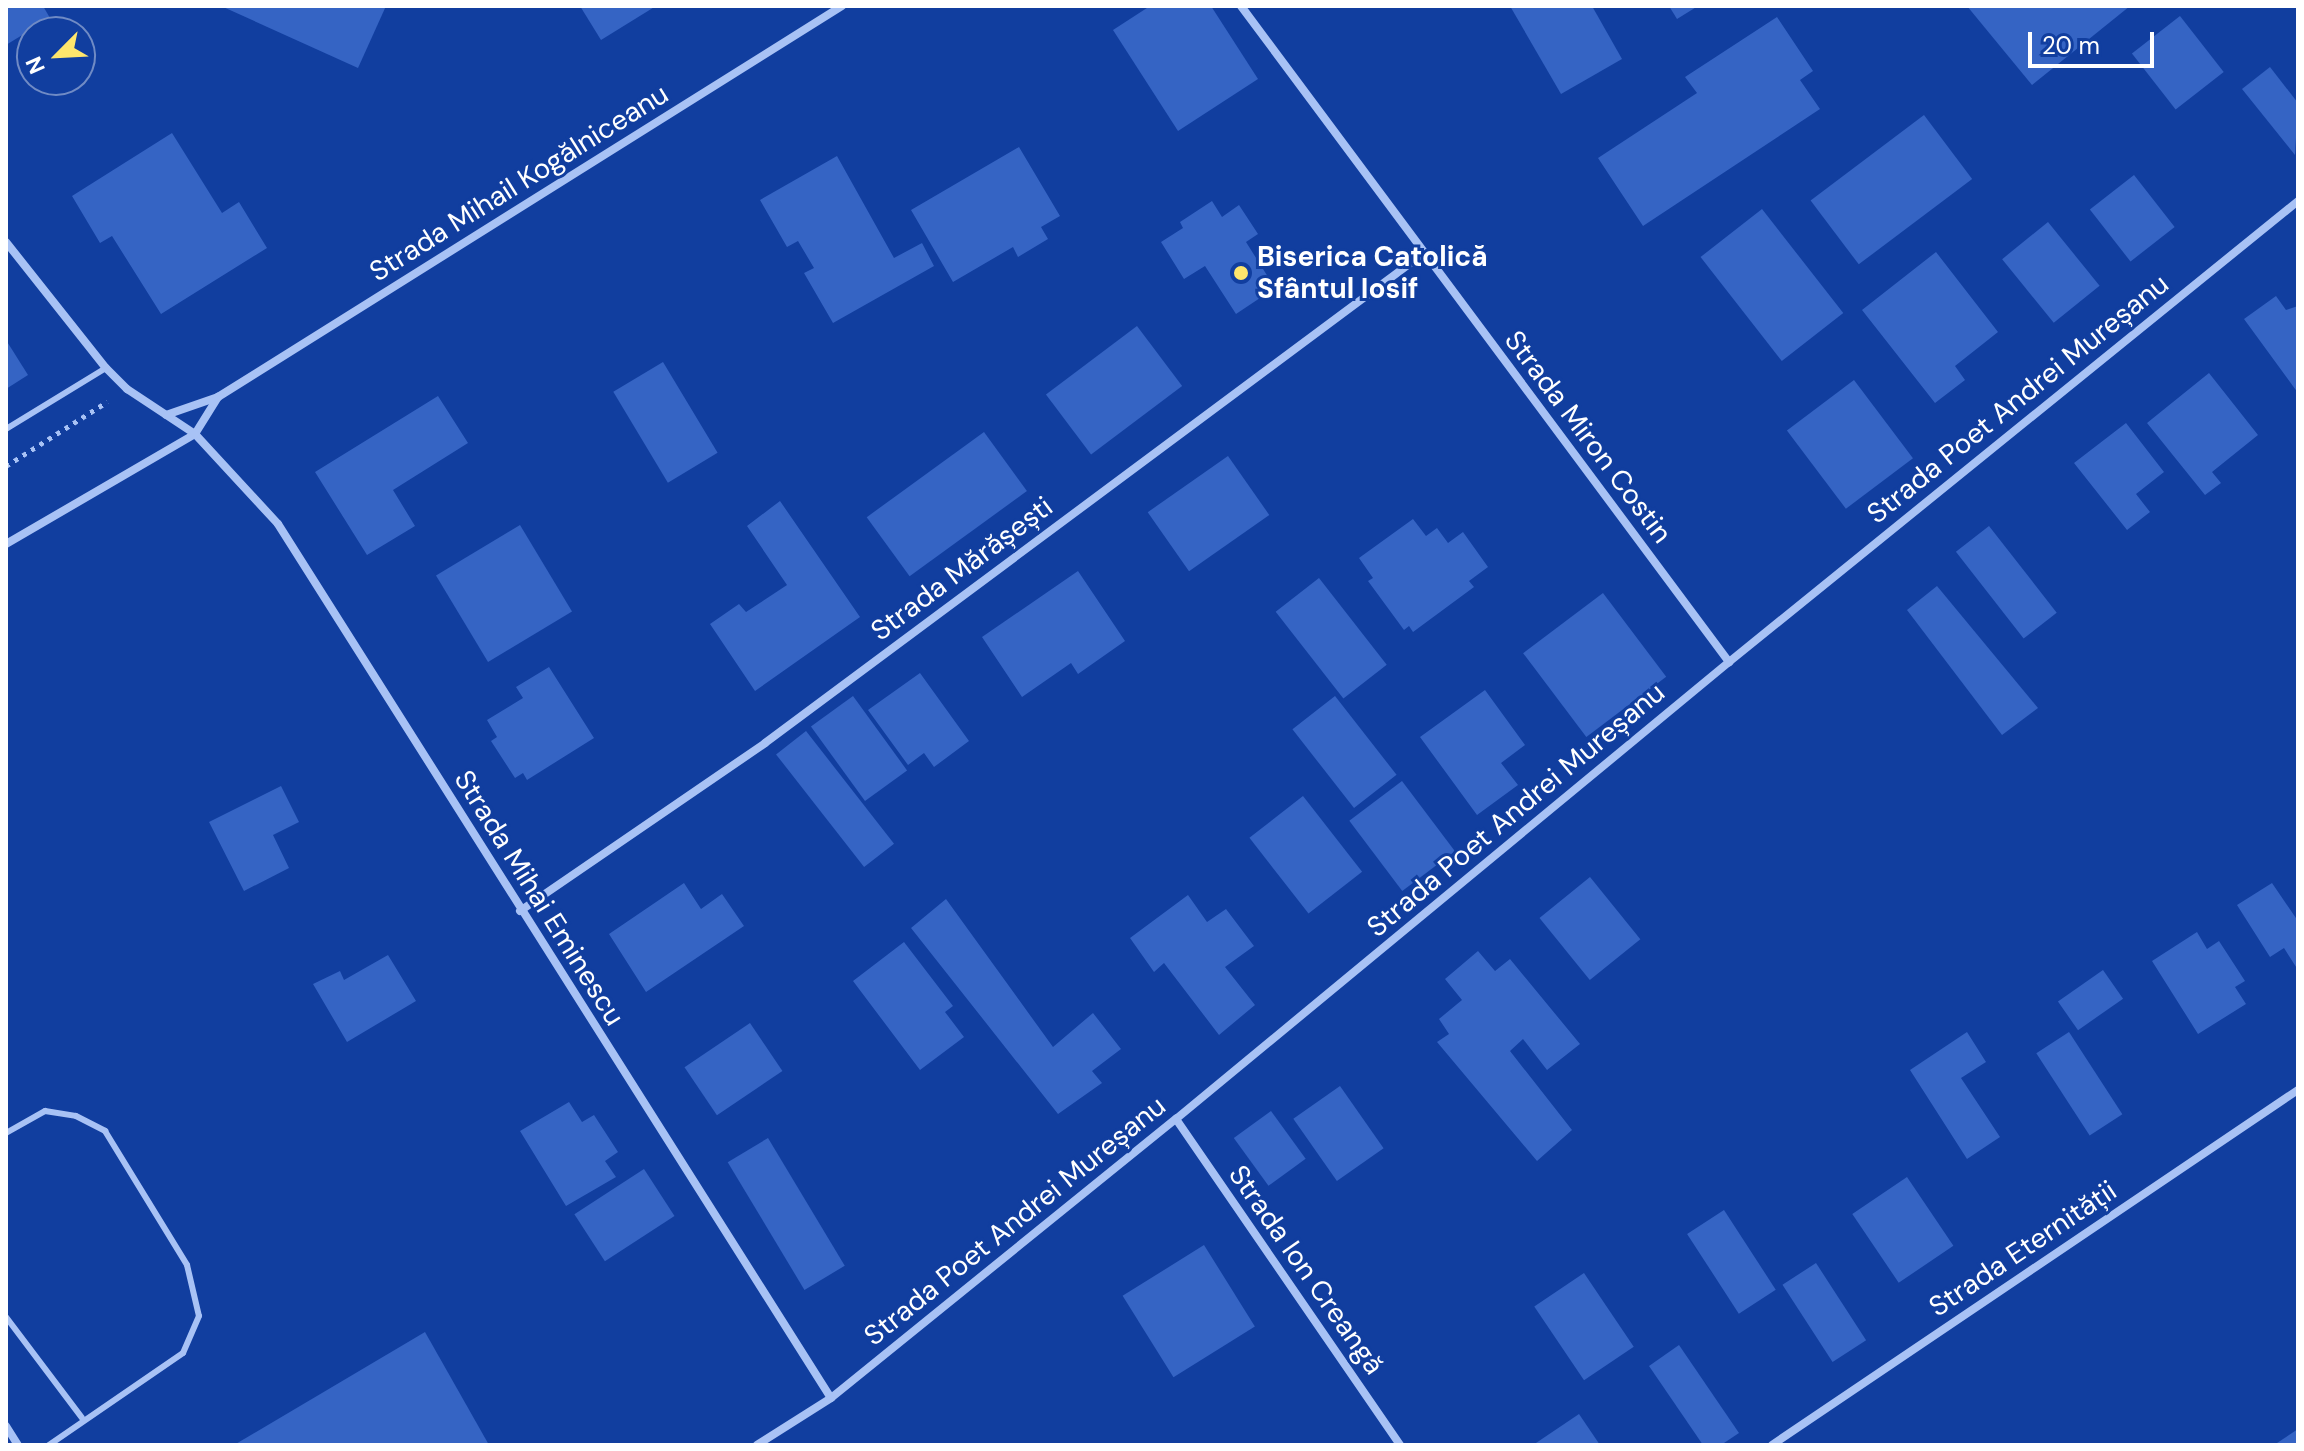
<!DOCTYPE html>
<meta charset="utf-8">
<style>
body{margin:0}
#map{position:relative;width:2304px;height:1451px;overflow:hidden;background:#113e9f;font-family:"DM Sans",sans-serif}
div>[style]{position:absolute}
.building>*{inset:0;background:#3564c4;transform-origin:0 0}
.path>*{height:5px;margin-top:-2.5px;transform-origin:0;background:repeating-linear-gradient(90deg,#a8c2f5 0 4px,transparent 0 10px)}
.lane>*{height:6px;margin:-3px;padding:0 3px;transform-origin:3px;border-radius:3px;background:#a8c2f5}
.street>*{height:8px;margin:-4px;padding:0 4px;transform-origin:4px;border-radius:4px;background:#a8c2f5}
.dots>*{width:22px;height:22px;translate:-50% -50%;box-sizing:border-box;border:4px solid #113e9f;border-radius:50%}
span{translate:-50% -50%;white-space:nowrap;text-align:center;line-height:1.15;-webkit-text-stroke:6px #113e9f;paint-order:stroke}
.street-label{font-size:28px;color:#fff}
.poi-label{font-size:28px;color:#fff;font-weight:700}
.left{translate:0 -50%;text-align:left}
.frame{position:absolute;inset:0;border:8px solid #fff;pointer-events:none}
.north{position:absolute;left:16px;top:16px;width:80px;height:80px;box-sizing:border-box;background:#113e9f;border:2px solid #708bc5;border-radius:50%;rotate:246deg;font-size:22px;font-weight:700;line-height:32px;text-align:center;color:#fff}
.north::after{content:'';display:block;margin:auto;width:28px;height:36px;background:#ffe66c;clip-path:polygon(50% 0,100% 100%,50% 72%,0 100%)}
.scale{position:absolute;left:2028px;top:32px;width:126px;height:36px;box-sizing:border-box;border:4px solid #fff;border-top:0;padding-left:10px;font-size:24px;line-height:28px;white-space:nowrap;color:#fff;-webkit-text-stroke:6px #113e9f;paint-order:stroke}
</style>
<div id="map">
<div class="building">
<i style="clip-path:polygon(6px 6px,43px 6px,50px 18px,6px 45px)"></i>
<i style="clip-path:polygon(221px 6px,386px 6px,358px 68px)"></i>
<i style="clip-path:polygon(580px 6px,656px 6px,601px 40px)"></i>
<i style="clip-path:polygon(1150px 6px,1211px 6px,1258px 79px,1178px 131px,1113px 30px)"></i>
<i style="clip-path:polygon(1510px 6px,1592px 6px,1622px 59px,1561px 94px)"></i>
<i style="clip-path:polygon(1669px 6px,1698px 6px,1677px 19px)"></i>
<i style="clip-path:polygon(1967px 6px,2130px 6px,2032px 85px)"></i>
<i style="left:2180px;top:16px;width:71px;height:61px;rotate:52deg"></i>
<i style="clip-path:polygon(1777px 17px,1813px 71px,1800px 80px,1820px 109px,1643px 226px,1598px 158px,1697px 93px,1685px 77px)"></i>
<i style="clip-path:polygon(2270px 67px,2298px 103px,2295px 155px,2242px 89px)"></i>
<i style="left:1924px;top:115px;width:80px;height:142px;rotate:53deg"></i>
<i style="clip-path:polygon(172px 133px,222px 213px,239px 202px,267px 248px,161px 314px,112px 236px,100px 243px,72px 196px)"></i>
<i style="clip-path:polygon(1019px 147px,1060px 216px,1041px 227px,1048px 239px,1018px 257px,1013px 247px,953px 282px,911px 210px)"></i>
<i style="clip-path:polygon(837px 156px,894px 258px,922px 243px,934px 266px,833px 323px,804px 273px,814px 268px,798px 241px,787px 247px,760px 200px)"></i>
<i style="left:2134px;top:175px;width:66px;height:56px;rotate:52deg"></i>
<i style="clip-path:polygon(1212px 201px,1222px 217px,1239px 205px,1258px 234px,1246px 242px,1275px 288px,1236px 314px,1205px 266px,1184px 279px,1161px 242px,1183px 228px,1180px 222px)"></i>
<i style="left:1762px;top:209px;width:132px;height:78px;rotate:52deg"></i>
<i style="left:2048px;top:222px;width:82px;height:59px;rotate:51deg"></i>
<i style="clip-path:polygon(1936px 252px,1998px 332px,1955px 366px,1965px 380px,1935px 403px,1862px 310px)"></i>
<i style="clip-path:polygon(2276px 296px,2286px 310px,2298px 306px,2298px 393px,2244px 319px)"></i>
<i style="left:1137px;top:326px;width:75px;height:114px;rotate:53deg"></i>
<i style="clip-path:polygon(6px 340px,28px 375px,6px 389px)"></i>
<i style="left:663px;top:362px;width:106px;height:58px;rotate:59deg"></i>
<i style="clip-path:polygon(2209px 373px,2258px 435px,2212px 472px,2221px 483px,2205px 495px,2147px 423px)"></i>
<i style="left:1854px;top:380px;width:98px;height:84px;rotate:53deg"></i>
<i style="clip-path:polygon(438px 396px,468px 443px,393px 490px,415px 526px,367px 555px,315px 472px)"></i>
<i style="clip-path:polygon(2126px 423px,2164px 472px,2136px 494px,2150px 512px,2127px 530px,2074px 463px)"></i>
<i style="left:984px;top:432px;width:73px;height:145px;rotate:54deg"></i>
<i style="left:1228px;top:456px;width:72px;height:98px;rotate:55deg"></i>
<i style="clip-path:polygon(780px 501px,860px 617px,755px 691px,710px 624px,739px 604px,746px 612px,787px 585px,747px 526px)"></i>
<i style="clip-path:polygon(1413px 519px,1426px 536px,1437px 528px,1448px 543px,1463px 532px,1488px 567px,1469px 581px,1474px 587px,1413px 632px,1409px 626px,1404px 630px,1368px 581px,1373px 578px,1359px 558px)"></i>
<i style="left:520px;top:525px;width:101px;height:98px;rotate:59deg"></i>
<i style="left:1989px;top:526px;width:110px;height:42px;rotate:52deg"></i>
<i style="clip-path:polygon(1078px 571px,1125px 641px,1078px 674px,1071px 663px,1022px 697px,982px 637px)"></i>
<i style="left:1319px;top:578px;width:110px;height:55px;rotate:52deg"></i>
<i style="clip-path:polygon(1937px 586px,2038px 708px,2002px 735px,1907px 610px)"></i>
<i style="left:1603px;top:593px;width:105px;height:100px;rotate:53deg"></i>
<i style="clip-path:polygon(549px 667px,594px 738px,527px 780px,523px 773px,515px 778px,491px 741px,497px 737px,487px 720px,523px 698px,516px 687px)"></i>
<i style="clip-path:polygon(920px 673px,969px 741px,934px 767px,924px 753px,908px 765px,868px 710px)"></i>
<i style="clip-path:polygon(1485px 690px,1525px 745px,1501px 763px,1518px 785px,1477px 815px,1420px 737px)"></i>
<i style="left:853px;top:696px;width:92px;height:52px;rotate:54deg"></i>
<i style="left:1335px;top:696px;width:100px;height:54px;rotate:52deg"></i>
<i style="left:806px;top:731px;width:143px;height:38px;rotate:52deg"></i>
<i style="left:1402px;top:781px;width:88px;height:66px;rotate:53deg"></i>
<i style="clip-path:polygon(281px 786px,299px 822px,273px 835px,289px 868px,244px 891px,209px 822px)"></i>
<i style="left:1303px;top:796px;width:96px;height:68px;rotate:52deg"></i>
<i style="left:1590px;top:877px;width:80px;height:65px;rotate:51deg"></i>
<i style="clip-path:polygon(684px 883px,701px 909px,722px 894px,744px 926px,646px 992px,609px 934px)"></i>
<i style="clip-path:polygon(2272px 883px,2298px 921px,2298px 970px,2284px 948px,2270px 957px,2237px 905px)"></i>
<i style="clip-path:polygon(1188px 895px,1207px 922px,1226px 909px,1254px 946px,1225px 967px,1255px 1005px,1219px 1035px,1164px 963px,1154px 972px,1130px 938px)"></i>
<i style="clip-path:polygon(946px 899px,1053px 1047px,1093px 1013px,1121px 1049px,1092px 1071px,1102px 1083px,1058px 1114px,911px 928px)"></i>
<i style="clip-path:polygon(2197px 932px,2207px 949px,2219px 941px,2245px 981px,2235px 987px,2246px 1004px,2198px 1034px,2152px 961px)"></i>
<i style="clip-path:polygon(904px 942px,953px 1006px,945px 1012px,964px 1037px,920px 1070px,853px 981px)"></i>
<i style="clip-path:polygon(1478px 951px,1495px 971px,1510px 959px,1580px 1044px,1547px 1070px,1523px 1039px,1510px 1051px,1572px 1130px,1537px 1161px,1437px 1042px,1449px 1034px,1439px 1019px,1462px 1000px,1445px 979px)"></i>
<i style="clip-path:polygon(388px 955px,416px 1001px,347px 1042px,313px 984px,340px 971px,344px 980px)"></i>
<i style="left:2103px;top:970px;width:35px;height:55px;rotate:55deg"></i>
<i style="left:750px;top:1023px;width:58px;height:79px;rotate:56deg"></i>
<i style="clip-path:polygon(1967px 1032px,1986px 1062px,1961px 1078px,2000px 1137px,1967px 1159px,1910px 1070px)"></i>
<i style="left:2069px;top:1032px;width:98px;height:39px;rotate:57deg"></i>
<i style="left:1340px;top:1086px;width:76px;height:57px;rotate:55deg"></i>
<i style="clip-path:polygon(569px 1102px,582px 1122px,594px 1115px,618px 1152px,605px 1161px,616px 1177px,566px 1206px,520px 1131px)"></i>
<i style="left:1271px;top:1111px;width:59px;height:46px;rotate:54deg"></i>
<i style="left:768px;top:1138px;width:149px;height:47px;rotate:59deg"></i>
<i style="left:644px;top:1169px;width:56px;height:83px;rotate:57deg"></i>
<i style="left:1907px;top:1177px;width:83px;height:66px;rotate:56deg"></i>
<i style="left:1724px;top:1210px;width:95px;height:44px;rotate:57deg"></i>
<i style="left:1204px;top:1245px;width:96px;height:96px;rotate:58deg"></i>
<i style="left:1816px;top:1263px;width:92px;height:40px;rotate:57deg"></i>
<i style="left:1584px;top:1273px;width:89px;height:60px;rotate:56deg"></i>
<i style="clip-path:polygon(425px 1332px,489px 1445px,234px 1445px)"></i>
<i style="clip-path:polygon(1679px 1345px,1739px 1433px,1721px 1445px,1703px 1445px,1649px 1366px)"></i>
<i style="clip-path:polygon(1579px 1414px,1600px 1445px,1533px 1445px)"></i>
<i style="clip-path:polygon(2298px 1429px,2298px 1445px,2279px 1445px,2277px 1443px)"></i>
</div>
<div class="path">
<i style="left:6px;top:466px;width:120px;rotate:-32.4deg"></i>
</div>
<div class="lane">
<i style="left:6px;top:429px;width:117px;rotate:-31.4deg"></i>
<i style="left:6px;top:1133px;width:45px;rotate:-29.4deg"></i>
<i style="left:45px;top:1111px;width:31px;rotate:9deg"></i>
<i style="left:76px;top:1116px;width:33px;rotate:27deg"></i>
<i style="left:105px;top:1131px;width:157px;rotate:58.5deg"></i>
<i style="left:187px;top:1265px;width:52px;rotate:76.8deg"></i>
<i style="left:199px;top:1316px;width:40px;rotate:113.4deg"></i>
<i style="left:183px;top:1353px;width:163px;rotate:145.5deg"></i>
<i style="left:6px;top:1317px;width:126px;rotate:53deg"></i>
</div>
<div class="street">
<i style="left:1241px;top:6px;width:818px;rotate:53.35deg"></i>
<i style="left:6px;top:242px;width:161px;rotate:51.6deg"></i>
<i style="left:106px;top:368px;width:30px;rotate:45deg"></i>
<i style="left:127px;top:389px;width:82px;rotate:33.5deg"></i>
<i style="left:195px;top:434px;width:122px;rotate:47.3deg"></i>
<i style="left:278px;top:524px;width:1034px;rotate:57.68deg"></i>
<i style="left:166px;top:415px;width:55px;rotate:-19.1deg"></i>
<i style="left:218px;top:397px;width:736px;rotate:-32.07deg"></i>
<i style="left:6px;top:544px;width:219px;rotate:-30.2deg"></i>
<i style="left:195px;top:434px;width:44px;rotate:-58.1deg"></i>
<i style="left:520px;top:911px;width:297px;rotate:-34.4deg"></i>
<i style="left:765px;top:743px;width:821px;rotate:-36.63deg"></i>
<i style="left:1176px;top:1119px;width:396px;rotate:55.5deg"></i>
<i style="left:6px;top:1426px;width:22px;rotate:58deg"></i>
<i style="left:757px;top:1445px;width:88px;rotate:-32.4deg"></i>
<i style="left:831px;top:1398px;width:444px;rotate:-39deg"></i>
<i style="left:1176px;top:1119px;width:717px;rotate:-39.57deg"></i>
<i style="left:1729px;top:662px;width:732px;rotate:-39.01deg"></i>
<i style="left:1772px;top:1445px;width:635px;rotate:-34.02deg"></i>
</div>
<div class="dots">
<i style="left:1241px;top:273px;background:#ffe66c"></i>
</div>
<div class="street-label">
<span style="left:519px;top:183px;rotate:-32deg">Strada Mihail Kogălniceanu</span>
<span style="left:2018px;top:399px;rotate:-39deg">Strada Poet Andrei Mureșanu</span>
<span style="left:1588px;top:437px;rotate:53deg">Strada Miron Costin</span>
<span style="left:962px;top:569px;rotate:-37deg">Strada Mărășești</span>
<span style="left:1516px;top:810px;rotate:-40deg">Strada Poet Andrei Mureșanu</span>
<span style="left:539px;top:898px;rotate:58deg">Strada Mihai Eminescu</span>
<span style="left:1015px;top:1221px;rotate:-39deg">Strada Poet Andrei Mureșanu</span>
<span style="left:2023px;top:1249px;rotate:-34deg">Strada Eternității</span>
<span style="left:1306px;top:1270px;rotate:55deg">Strada Ion Creangă</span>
</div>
<div class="poi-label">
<span class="left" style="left:1257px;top:273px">Biserica Catolică<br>Sfântul Iosif</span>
</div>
<div class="frame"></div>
<div class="north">N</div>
<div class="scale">20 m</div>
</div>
